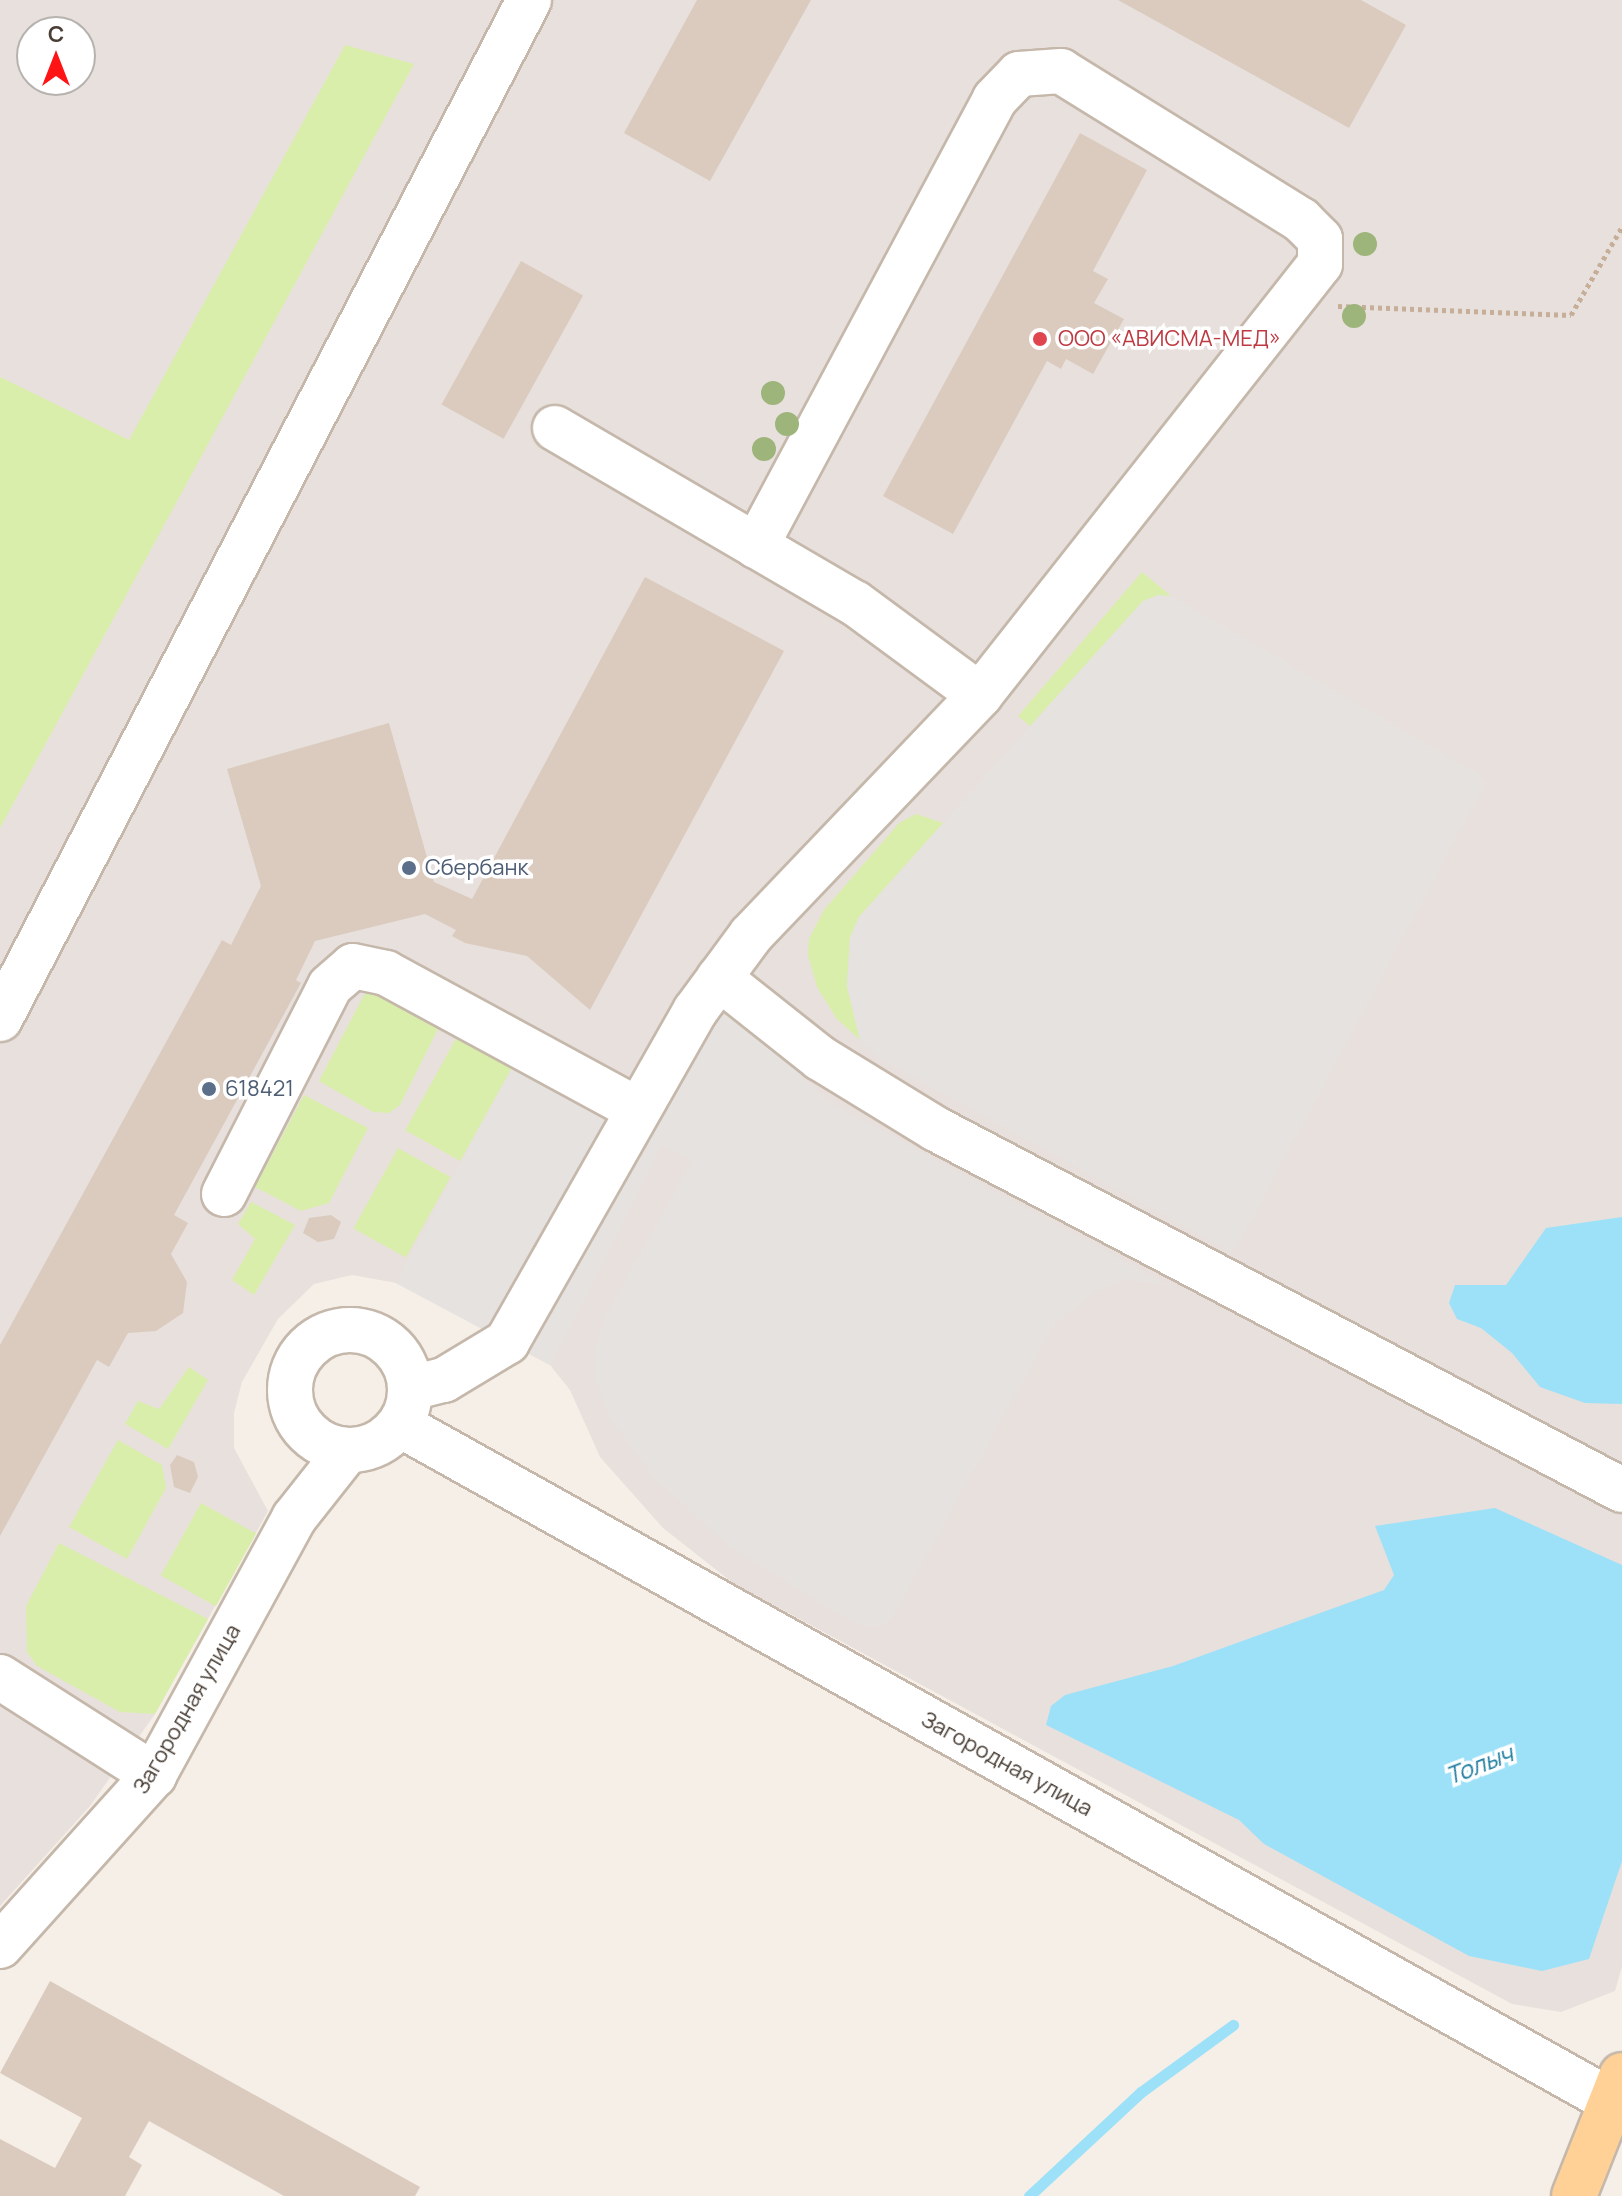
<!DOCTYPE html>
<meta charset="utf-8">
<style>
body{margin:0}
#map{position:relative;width:1622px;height:2196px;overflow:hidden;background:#f5efe7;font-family:Manrope,sans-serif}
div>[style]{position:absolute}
.industrial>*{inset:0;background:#e8e0dc}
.green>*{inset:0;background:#daeeab;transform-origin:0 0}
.parking>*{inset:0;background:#e6e2df}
.water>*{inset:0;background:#9de1f9}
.stream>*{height:11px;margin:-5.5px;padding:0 5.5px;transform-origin:5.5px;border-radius:5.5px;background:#9de1f9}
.building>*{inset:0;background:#dbcbbe;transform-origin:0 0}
.path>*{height:5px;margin-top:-2.5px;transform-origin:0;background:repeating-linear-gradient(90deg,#c6ae98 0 4px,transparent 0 8px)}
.roads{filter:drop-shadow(2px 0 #c5b8ab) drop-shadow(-2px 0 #c5b8ab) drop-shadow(0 2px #c5b8ab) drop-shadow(0 -2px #c5b8ab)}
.minor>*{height:44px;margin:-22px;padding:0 22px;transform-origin:22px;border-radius:22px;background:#fff}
.minor>.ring{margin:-22px;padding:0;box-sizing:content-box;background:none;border:44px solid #fff;border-radius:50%}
.major>*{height:44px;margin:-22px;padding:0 22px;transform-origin:22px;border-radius:22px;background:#ffd196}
.trees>*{width:24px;height:24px;margin:-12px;border-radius:50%;background:#9db47a}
.dots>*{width:22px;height:22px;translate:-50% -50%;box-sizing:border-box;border:4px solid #fff;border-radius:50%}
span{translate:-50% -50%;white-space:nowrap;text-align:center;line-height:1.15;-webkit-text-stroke:7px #fff;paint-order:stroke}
.health-label{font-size:22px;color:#be3a42}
.left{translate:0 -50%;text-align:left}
.service-label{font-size:22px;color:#4e5e75}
.street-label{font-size:22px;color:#493e35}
.water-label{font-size:24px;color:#1e7d9f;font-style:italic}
.north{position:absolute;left:16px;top:16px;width:80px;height:80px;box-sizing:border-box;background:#fff;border:2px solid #b6b2ae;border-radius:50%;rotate:0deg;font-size:22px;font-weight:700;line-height:32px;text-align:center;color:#493e35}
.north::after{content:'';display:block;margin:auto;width:28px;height:36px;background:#ff1416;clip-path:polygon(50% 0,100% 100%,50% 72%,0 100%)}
</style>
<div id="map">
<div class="industrial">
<i style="clip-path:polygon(evenodd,0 0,1622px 0,1622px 1966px,1615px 1991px,1561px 2012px,1512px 2004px,733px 1583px,663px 1528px,600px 1457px,570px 1390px,550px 1365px,396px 1283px,352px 1275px,314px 1284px,278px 1319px,242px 1382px,234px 1413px,234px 1448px,268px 1511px,155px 1714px,90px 1806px,0 1906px,0 0,32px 32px,80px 32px,80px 80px,32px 80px,32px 32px)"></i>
</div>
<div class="green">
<i style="clip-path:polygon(345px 45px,414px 64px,0 828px,0 377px,129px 440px)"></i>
<i style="clip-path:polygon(1142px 572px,1171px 596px,1143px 601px,1030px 726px,1018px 716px)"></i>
<i style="clip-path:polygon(916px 814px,943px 823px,859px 917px,850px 938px,847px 986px,860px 1040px,836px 1018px,817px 987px,808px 955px,809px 939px,824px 910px,899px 823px)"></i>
<i style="clip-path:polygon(376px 989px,441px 1023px,400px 1105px,389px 1113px,373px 1112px,319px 1081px,364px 995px)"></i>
<i style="left:458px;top:1035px;width:63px;height:109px;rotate:29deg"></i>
<i style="clip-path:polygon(304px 1095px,368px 1128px,329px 1203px,301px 1211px,255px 1187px)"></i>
<i style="left:398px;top:1148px;width:60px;height:92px;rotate:29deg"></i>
<i style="clip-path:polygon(251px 1202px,295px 1225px,254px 1295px,232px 1280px,255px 1239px,238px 1224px)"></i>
<i style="clip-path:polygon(189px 1367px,208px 1380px,168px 1449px,125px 1424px,138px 1401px,159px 1409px)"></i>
<i style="clip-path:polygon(118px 1440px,162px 1465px,166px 1488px,127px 1559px,69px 1527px)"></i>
<i style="left:201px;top:1503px;width:63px;height:83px;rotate:29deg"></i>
<i style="clip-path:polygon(59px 1543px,208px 1619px,155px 1714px,120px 1712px,37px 1666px,27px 1652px,26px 1606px)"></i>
</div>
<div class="parking">
<i style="clip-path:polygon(1158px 595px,1171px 596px,1478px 774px,1485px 784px,1233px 1253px,881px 1059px,860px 1040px,847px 986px,850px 938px,859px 917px,1143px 601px)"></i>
<i style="clip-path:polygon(731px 1014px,742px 1018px,828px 1102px,1168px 1285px,1125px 1280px,1093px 1292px,1053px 1326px,891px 1619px,880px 1626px,865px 1627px,847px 1619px,728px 1545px,654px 1477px,609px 1417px,596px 1378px,595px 1351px,605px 1317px,693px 1160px,662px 1146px,550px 1365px,396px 1283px,513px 1066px,644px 1136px,710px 1024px,719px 1015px)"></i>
</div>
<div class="water">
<i style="clip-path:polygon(1622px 1217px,1622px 1404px,1585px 1403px,1540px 1387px,1512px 1353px,1481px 1328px,1457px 1319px,1449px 1303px,1455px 1285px,1506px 1285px,1546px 1228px)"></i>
<i style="clip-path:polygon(1495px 1508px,1622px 1565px,1622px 1861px,1589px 1959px,1542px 1971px,1469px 1956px,1264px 1844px,1239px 1820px,1046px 1725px,1051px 1706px,1065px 1695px,1173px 1666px,1384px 1590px,1394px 1575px,1375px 1526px)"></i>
</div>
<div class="stream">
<i style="left:1029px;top:2196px;width:153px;rotate:-42.9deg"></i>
<i style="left:1141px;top:2092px;width:114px;rotate:-36.1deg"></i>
</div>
<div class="building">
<i style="clip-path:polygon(697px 0,811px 0,710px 181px,624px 133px)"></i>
<i style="clip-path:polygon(1118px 0,1361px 0,1406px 25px,1349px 128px)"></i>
<i style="clip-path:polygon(1080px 133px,1147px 170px,1093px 271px,1108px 279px,1094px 303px,1124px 319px,1093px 374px,1066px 359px,1061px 369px,1047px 361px,953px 534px,883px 496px)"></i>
<i style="left:521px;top:261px;width:71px;height:164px;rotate:29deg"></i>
<i style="clip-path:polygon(645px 577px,784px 651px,590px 1010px,527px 956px,465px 943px,452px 936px,456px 930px,425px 914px,315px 941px,296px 980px,301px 983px,174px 1215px,188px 1223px,171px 1254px,187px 1282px,183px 1313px,156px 1331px,128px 1333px,109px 1367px,97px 1360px,0 1536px,0 1345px,222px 940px,231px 945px,261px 886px,227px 769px,389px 723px,434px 882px,472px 899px)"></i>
<i style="clip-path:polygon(331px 1215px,341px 1222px,334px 1239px,318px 1242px,303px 1233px,309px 1218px)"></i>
<i style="clip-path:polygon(177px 1455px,194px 1462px,198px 1477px,190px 1493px,174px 1487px,170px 1465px)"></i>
<i style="clip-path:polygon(50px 1981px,420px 2187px,415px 2196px,284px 2196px,149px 2121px,129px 2157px,142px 2165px,125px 2196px,0 2196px,0 2139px,55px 2168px,82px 2118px,0 2073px)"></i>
</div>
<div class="path">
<i style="left:1338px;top:306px;width:233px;rotate:2.2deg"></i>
<i style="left:1571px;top:315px;width:102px;rotate:-59.9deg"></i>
</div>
<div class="roads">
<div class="minor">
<i style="left:555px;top:428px;width:347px;rotate:30.3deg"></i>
<i style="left:855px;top:603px;width:155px;rotate:36.4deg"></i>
<i style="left:719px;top:978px;width:129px;rotate:38.4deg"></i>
<i style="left:820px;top:1058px;width:136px;rotate:31.5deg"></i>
<i style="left:936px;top:1129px;width:775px;rotate:27.76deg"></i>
<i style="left:0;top:1019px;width:1148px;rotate:-62.56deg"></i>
<i style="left:224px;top:1194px;width:233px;rotate:-63deg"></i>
<i style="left:330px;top:986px;width:30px;rotate:-41deg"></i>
<i style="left:353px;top:966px;width:34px;rotate:12deg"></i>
<i style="left:386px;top:973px;width:285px;rotate:28.5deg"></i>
<i class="ring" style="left:290px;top:1330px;width:76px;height:76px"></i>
<i style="left:411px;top:1388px;width:34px;rotate:-14deg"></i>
<i style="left:444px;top:1380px;width:74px;rotate:-31.1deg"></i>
<i style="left:507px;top:1342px;width:381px;rotate:-60.4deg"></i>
<i style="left:695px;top:1011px;width:94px;rotate:-53.6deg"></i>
<i style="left:751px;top:935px;width:332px;rotate:-46.3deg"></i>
<i style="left:980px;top:695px;width:549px;rotate:-51.73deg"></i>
<i style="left:1320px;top:264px;width:25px;rotate:-90deg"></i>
<i style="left:1320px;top:239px;width:27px;rotate:-135deg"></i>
<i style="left:1301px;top:220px;width:282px;rotate:-148.2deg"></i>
<i style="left:1061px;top:71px;width:42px;rotate:175.9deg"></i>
<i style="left:1019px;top:74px;width:35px;rotate:134deg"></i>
<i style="left:995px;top:99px;width:507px;rotate:118.13deg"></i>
<i style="left:400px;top:1425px;width:1389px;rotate:29.17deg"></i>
<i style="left:0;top:1677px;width:183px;rotate:32.5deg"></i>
<i style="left:0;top:1946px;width:230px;rotate:-48deg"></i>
<i style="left:154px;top:1775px;width:293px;rotate:-61.4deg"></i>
<i style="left:294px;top:1518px;width:85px;rotate:-51.7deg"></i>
</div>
<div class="major">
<i style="left:1574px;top:2196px;width:130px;rotate:-68.4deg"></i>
</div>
</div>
<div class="trees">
<i style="left:1365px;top:244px"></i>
<i style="left:1354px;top:316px"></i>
<i style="left:773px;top:393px"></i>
<i style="left:787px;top:424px"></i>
<i style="left:764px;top:449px"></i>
</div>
<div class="dots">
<i style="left:1040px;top:339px;background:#e0444e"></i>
<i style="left:409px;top:868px;background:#5c6f8a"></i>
<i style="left:209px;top:1089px;background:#5c6f8a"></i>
</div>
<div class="health-label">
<span class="left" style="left:1058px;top:339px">ООО «АВИСМА-МЕД»</span>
</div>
<div class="service-label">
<span class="left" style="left:425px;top:868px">Сбербанк</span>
<span class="left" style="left:225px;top:1089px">618421</span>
</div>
<div class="street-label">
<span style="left:187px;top:1709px;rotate:-60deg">Загородная улица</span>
<span style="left:1007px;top:1764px;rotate:29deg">Загородная улица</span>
</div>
<div class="water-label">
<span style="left:1479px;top:1764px;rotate:-21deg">Толыч</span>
</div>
<div class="north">С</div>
</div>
